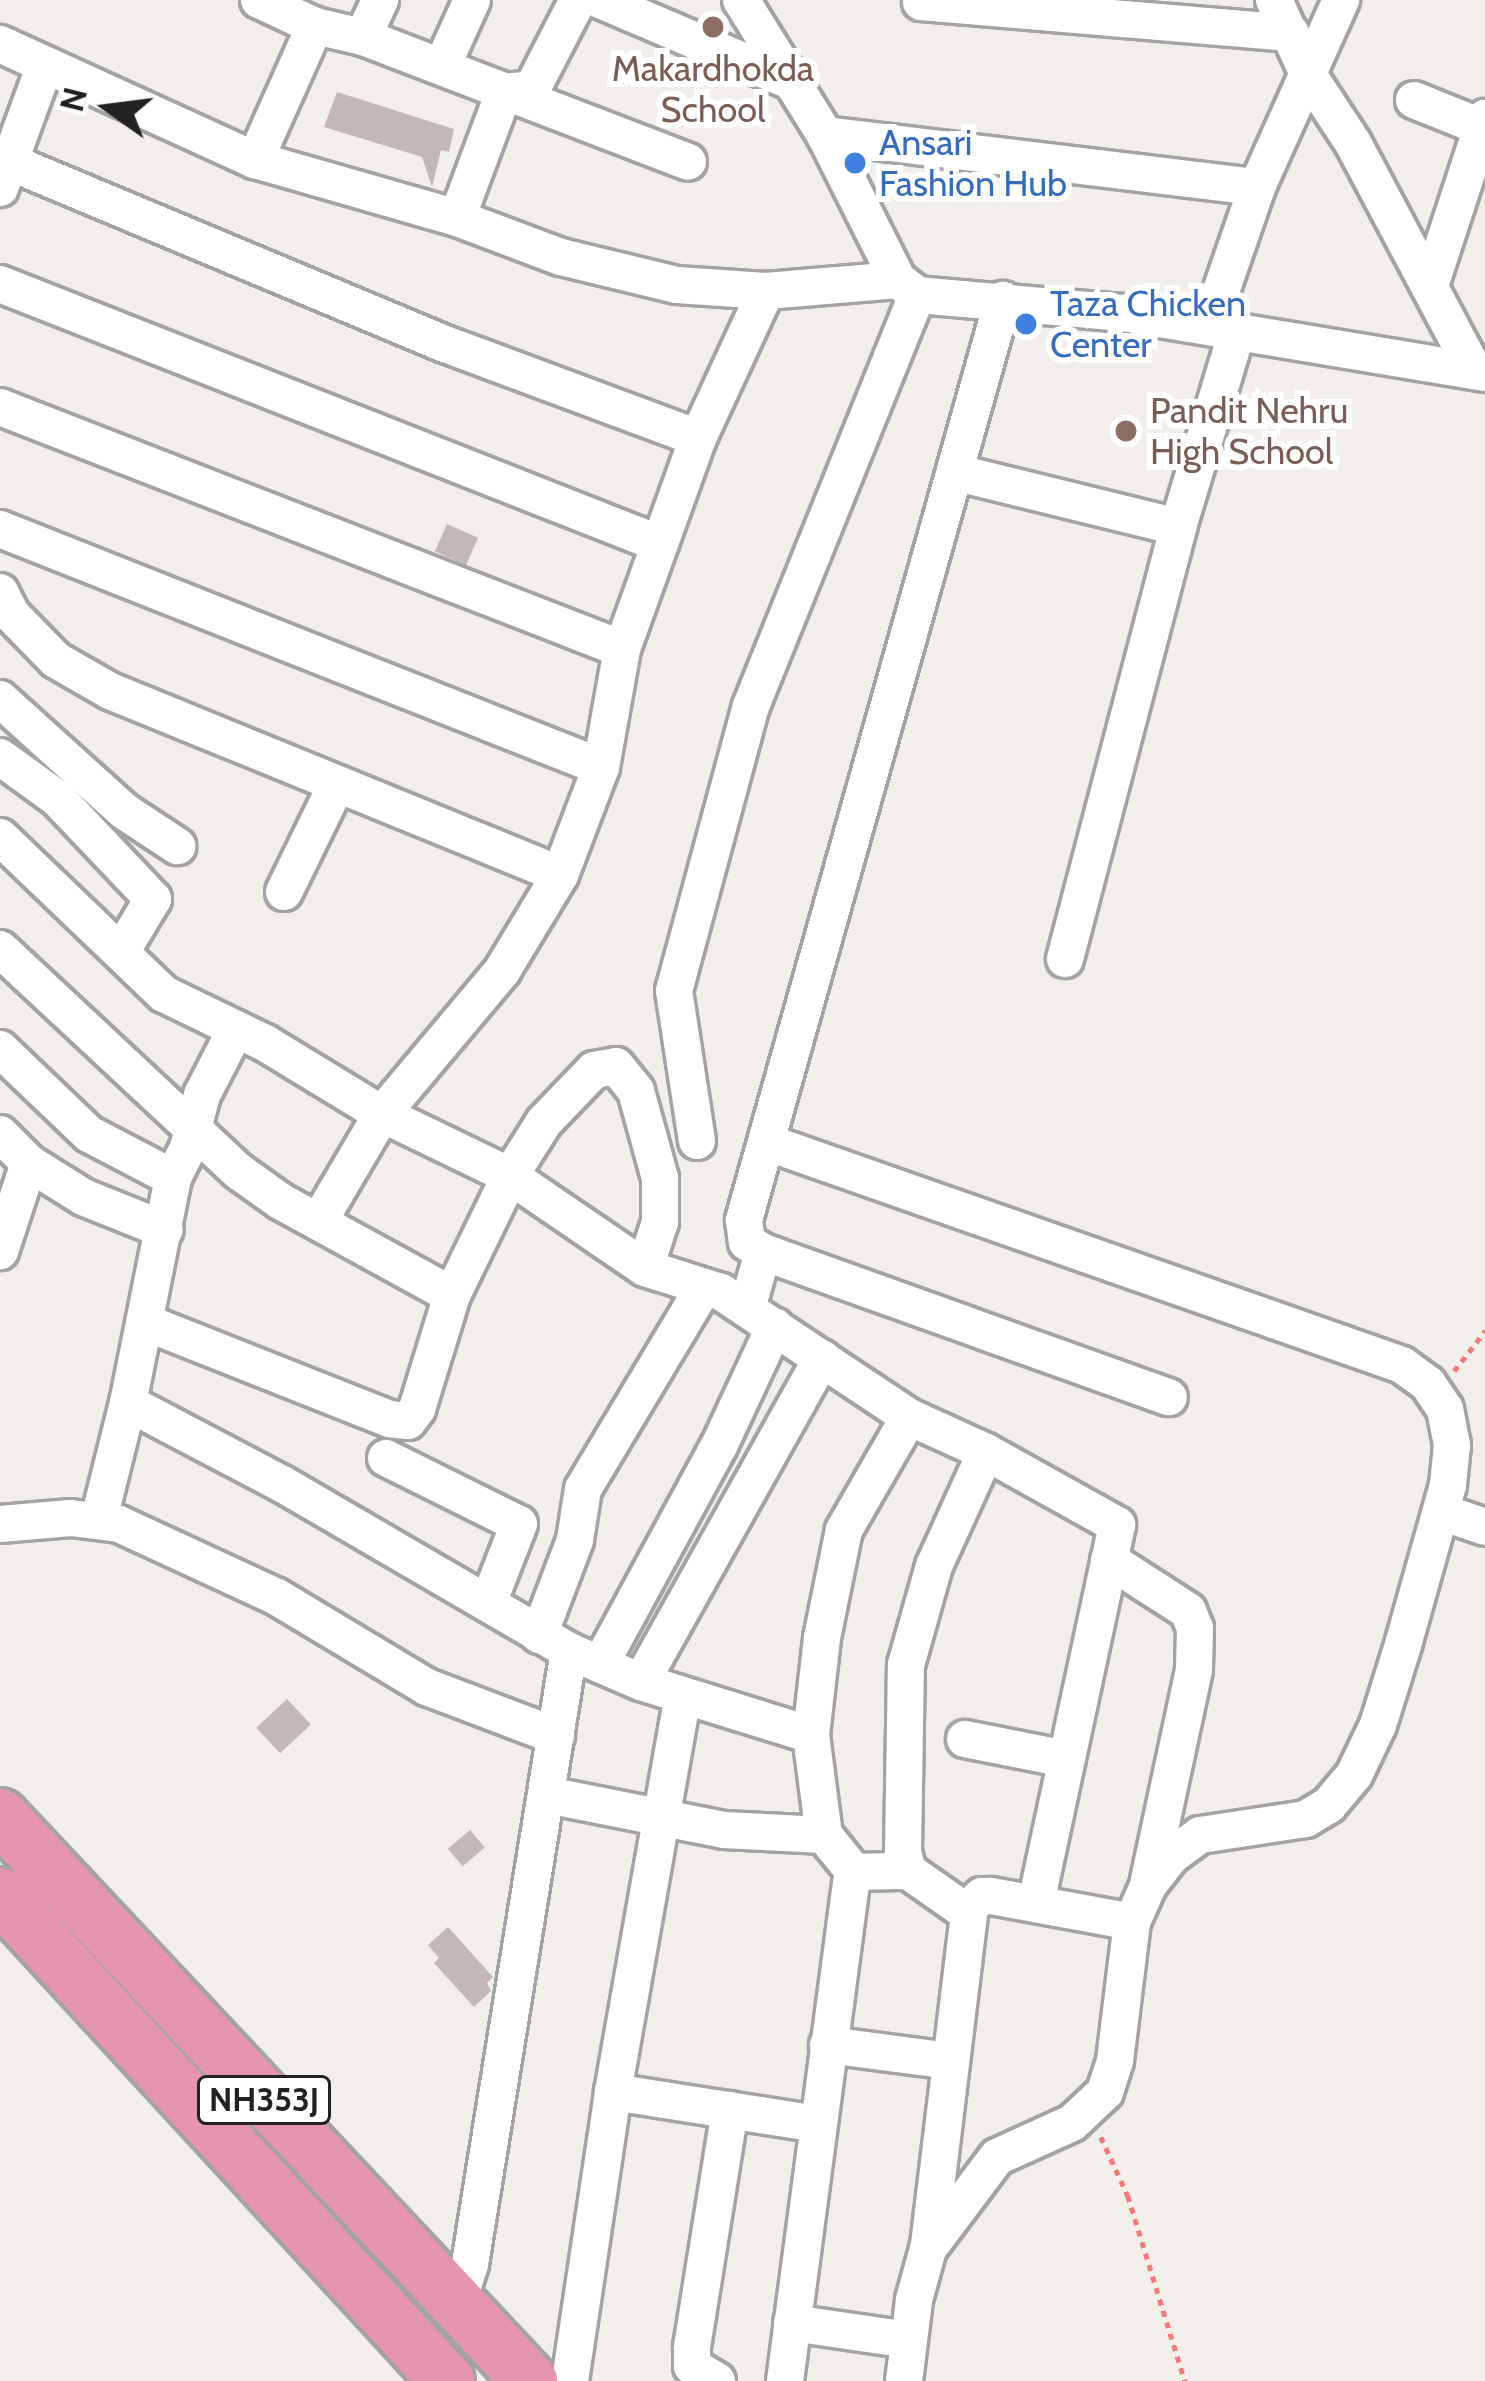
<!DOCTYPE html>
<style>
body{margin:0}
#map{position:relative;width:1485px;height:2381px;overflow:hidden;background:#f2eee9;font-family:Cabin,sans-serif}
div>[style]{position:absolute}
.building>*{inset:0;background:#c2b9b6;transform-origin:0 0}
.path>*{height:4.5px;margin-top:-2.25px;transform-origin:0;background:repeating-linear-gradient(90deg,#f4777b 0 6px,transparent 0 12px)}
.roads{filter:drop-shadow(3px 0 #a3a3a3) drop-shadow(-3px 0 #a3a3a3) drop-shadow(0 3px #a3a3a3) drop-shadow(0 -3px #a3a3a3)}
.minor>*{height:36px;margin:-18px;padding:0 18px;transform-origin:18px;border-radius:18px;background:#fff}
.highway>*{height:54px;margin:-27px;padding:0 27px;transform-origin:27px;border-radius:27px;background:#e595af}
.dots>*{width:33px;height:33px;translate:-50% -50%;box-sizing:border-box;border:6px solid #fff;border-radius:50%}
span{translate:-50% -50%;white-space:nowrap;text-align:center;line-height:1.15;-webkit-text-stroke:12px #fff;paint-order:stroke}
.shield-label span{padding:3px 9px;background:#fff;border:3px solid;border-radius:9px;-webkit-text-stroke-width:0}
.shield-label{font-size:33px;color:#222;font-weight:700}
.education-label{font-size:36px;color:#785e54}
.left{translate:0 -50%;text-align:left}
.shop-label{font-size:36px;color:#366cbe}
.north{position:absolute;left:48px;top:48px;width:120px;height:120px;-webkit-text-stroke:9px #fff;paint-order:stroke;rotate:284deg;font-size:33px;font-weight:700;line-height:48px;text-align:center;color:#222}
.north::after{content:'';display:block;margin:auto;width:42px;height:54px;background:#222;clip-path:polygon(50% 0,100% 100%,50% 72%,0 100%)}
</style>
<div id="map">
<div class="building">
<i style="clip-path:polygon(337px 92px,454px 129px,449px 152px,441px 150px,432px 187px,422px 157px,324px 127px)"></i>
<i style="left:447px;top:524px;width:34px;height:30px;rotate:24deg"></i>
<i style="left:287px;top:1699px;width:35px;height:42px;rotate:47deg"></i>
<i style="left:470px;top:1830px;width:23px;height:29px;rotate:50deg"></i>
<i style="clip-path:polygon(448px 1927px,493px 1977px,487px 1983px,491px 1991px,474px 2007px,434px 1963px,439px 1958px,428px 1945px)"></i>
</div>
<div class="path">
<i style="left:1454px;top:1371px;width:51px;rotate:-52.2deg"></i>
<i style="left:1101px;top:2137px;width:65px;rotate:65.4deg"></i>
<i style="left:1128px;top:2196px;width:194px;rotate:72.9deg"></i>
</div>
<div class="roads">
<div class="minor">
<i style="left:259px;top:0;width:62px;rotate:24.9deg"></i>
<i style="left:315px;top:26px;width:49px;rotate:12.9deg"></i>
<i style="left:363px;top:37px;width:41px;rotate:-65.3deg"></i>
<i style="left:600px;top:0;width:207px;rotate:23.1deg"></i>
<i style="left:741px;top:0;width:159px;rotate:58.1deg"></i>
<i style="left:825px;top:135px;width:162px;rotate:63.3deg"></i>
<i style="left:898px;top:280px;width:24px;rotate:38deg"></i>
<i style="left:917px;top:295px;width:207px;rotate:5deg"></i>
<i style="left:1123px;top:313px;width:367px;rotate:9.4deg"></i>
<i style="left:1274px;top:0;width:84px;rotate:65.3deg"></i>
<i style="left:1309px;top:76px;width:80px;rotate:56.7deg"></i>
<i style="left:1353px;top:143px;width:256px;rotate:62deg"></i>
<i style="left:921px;top:2px;width:371px;rotate:4.8deg"></i>
<i style="left:363px;top:37px;width:348px;rotate:21deg"></i>
<i style="left:0;top:44px;width:280px;rotate:24.5deg"></i>
<i style="left:255px;top:160px;width:210px;rotate:16deg"></i>
<i style="left:457px;top:218px;width:111px;rotate:20.6deg"></i>
<i style="left:561px;top:257px;width:119px;rotate:13.6deg"></i>
<i style="left:677px;top:285px;width:89px;rotate:3.9deg"></i>
<i style="left:766px;top:291px;width:132px;rotate:-4.8deg"></i>
<i style="left:443px;top:64px;width:70px;rotate:-65.6deg"></i>
<i style="left:1414px;top:100px;width:72px;rotate:21.9deg"></i>
<i style="left:825px;top:135px;width:435px;rotate:6.9deg"></i>
<i style="left:0;top:158px;width:482px;rotate:22.7deg"></i>
<i style="left:445px;top:344px;width:270px;rotate:20.4deg"></i>
<i style="left:255px;top:160px;width:147px;rotate:-65.9deg"></i>
<i style="left:0;top:188px;width:128px;rotate:-69.9deg"></i>
<i style="left:457px;top:218px;width:134px;rotate:-69.5deg"></i>
<i style="left:504px;top:92px;width:28px;rotate:-6deg"></i>
<i style="left:532px;top:89px;width:100px;rotate:-62.7deg"></i>
<i style="left:0;top:284px;width:709px;rotate:21.5deg"></i>
<i style="left:1430px;top:286px;width:177px;rotate:-71.9deg"></i>
<i style="left:1209px;top:326px;width:147px;rotate:-70.9deg"></i>
<i style="left:1257px;top:187px;width:205px;rotate:-65.8deg"></i>
<i style="left:0;top:407px;width:667px;rotate:21.26deg"></i>
<i style="left:970px;top:476px;width:214px;rotate:13.8deg"></i>
<i style="left:0;top:529px;width:646px;rotate:21.6deg"></i>
<i style="left:0;top:592px;width:25px;rotate:63deg"></i>
<i style="left:11px;top:614px;width:64px;rotate:45.6deg"></i>
<i style="left:56px;top:660px;width:62px;rotate:29.9deg"></i>
<i style="left:110px;top:691px;width:486px;rotate:22.2deg"></i>
<i style="left:0;top:699px;width:167px;rotate:42.1deg"></i>
<i style="left:124px;top:811px;width:64px;rotate:33.4deg"></i>
<i style="left:0;top:757px;width:72px;rotate:35.9deg"></i>
<i style="left:58px;top:799px;width:138px;rotate:46.5deg"></i>
<i style="left:153px;top:899px;width:62px;rotate:121.1deg"></i>
<i style="left:0;top:837px;width:227px;rotate:43.8deg"></i>
<i style="left:164px;top:994px;width:112px;rotate:25.9deg"></i>
<i style="left:265px;top:1043px;width:137px;rotate:31.3deg"></i>
<i style="left:382px;top:1114px;width:142px;rotate:25.8deg"></i>
<i style="left:510px;top:1176px;width:163px;rotate:34.3deg"></i>
<i style="left:645px;top:1268px;width:80px;rotate:17.5deg"></i>
<i style="left:721px;top:1292px;width:226px;rotate:33.6deg"></i>
<i style="left:909px;top:1417px;width:85px;rotate:24.4deg"></i>
<i style="left:986px;top:1452px;width:150px;rotate:29.1deg"></i>
<i style="left:1117px;top:1525px;width:387px;rotate:102.1deg"></i>
<i style="left:284px;top:892px;width:120px;rotate:-63.9deg"></i>
<i style="left:0;top:949px;width:325px;rotate:43deg"></i>
<i style="left:238px;top:1171px;width:52px;rotate:35.5deg"></i>
<i style="left:280px;top:1201px;width:196px;rotate:28.7deg"></i>
<i style="left:452px;top:1295px;width:132px;rotate:-64deg"></i>
<i style="left:510px;top:1176px;width:64px;rotate:-57.8deg"></i>
<i style="left:544px;top:1122px;width:72px;rotate:-46.1deg"></i>
<i style="left:594px;top:1070px;width:22px;rotate:-10deg"></i>
<i style="left:616px;top:1066px;width:32px;rotate:51deg"></i>
<i style="left:636px;top:1091px;width:90px;rotate:74.6deg"></i>
<i style="left:660px;top:1178px;width:44px;rotate:90deg"></i>
<i style="left:660px;top:1222px;width:48px;rotate:108.1deg"></i>
<i style="left:1065px;top:959px;width:447px;rotate:-75.3deg"></i>
<i style="left:1178px;top:527px;width:204px;rotate:-73.2deg"></i>
<i style="left:236px;top:1029px;width:74px;rotate:117.3deg"></i>
<i style="left:202px;top:1095px;width:55px;rotate:104.8deg"></i>
<i style="left:188px;top:1148px;width:34px;rotate:117deg"></i>
<i style="left:173px;top:1178px;width:229px;rotate:101.3deg"></i>
<i style="left:128px;top:1403px;width:176px;rotate:27.7deg"></i>
<i style="left:284px;top:1485px;width:330px;rotate:30.2deg"></i>
<i style="left:569px;top:1651px;width:78px;rotate:23.3deg"></i>
<i style="left:641px;top:1682px;width:178px;rotate:17.3deg"></i>
<i style="left:0;top:1049px;width:123px;rotate:43.7deg"></i>
<i style="left:89px;top:1134px;width:95px;rotate:27.6deg"></i>
<i style="left:0;top:1134px;width:41px;rotate:45deg"></i>
<i style="left:29px;top:1163px;width:93px;rotate:108.2deg"></i>
<i style="left:697px;top:1141px;width:152px;rotate:-98.7deg"></i>
<i style="left:674px;top:991px;width:295px;rotate:-74.9deg"></i>
<i style="left:751px;top:706px;width:443px;rotate:-68deg"></i>
<i style="left:766px;top:1142px;width:674px;rotate:19.32deg"></i>
<i style="left:1402px;top:1365px;width:32px;rotate:36deg"></i>
<i style="left:1428px;top:1384px;width:30px;rotate:56deg"></i>
<i style="left:1445px;top:1409px;width:37px;rotate:79deg"></i>
<i style="left:1452px;top:1445px;width:40px;rotate:95.7deg"></i>
<i style="left:1448px;top:1485px;width:163px;rotate:105.7deg"></i>
<i style="left:1404px;top:1642px;width:87px;rotate:107.4deg"></i>
<i style="left:1378px;top:1725px;width:55px;rotate:115.6deg"></i>
<i style="left:1354px;top:1775px;width:39px;rotate:130deg"></i>
<i style="left:1329px;top:1805px;width:27px;rotate:149deg"></i>
<i style="left:1306px;top:1819px;width:107px;rotate:171.4deg"></i>
<i style="left:1200px;top:1835px;width:34px;rotate:144deg"></i>
<i style="left:1172px;top:1855px;width:39px;rotate:128deg"></i>
<i style="left:1148px;top:1886px;width:39px;rotate:114deg"></i>
<i style="left:1132px;top:1922px;width:140px;rotate:97deg"></i>
<i style="left:1115px;top:2061px;width:33px;rotate:108deg"></i>
<i style="left:1105px;top:2092px;width:45px;rotate:136.8deg"></i>
<i style="left:1072px;top:2123px;width:82px;rotate:155.6deg"></i>
<i style="left:997px;top:2157px;width:115px;rotate:126.9deg"></i>
<i style="left:928px;top:2249px;width:53px;rotate:105.4deg"></i>
<i style="left:914px;top:2300px;width:82px;rotate:97deg"></i>
<i style="left:29px;top:1163px;width:64px;rotate:32.2deg"></i>
<i style="left:83px;top:1197px;width:88px;rotate:21.9deg"></i>
<i style="left:319px;top:1221px;width:124px;rotate:-59.5deg"></i>
<i style="left:382px;top:1114px;width:187px;rotate:-50deg"></i>
<i style="left:502px;top:971px;width:112px;rotate:-58.9deg"></i>
<i style="left:560px;top:875px;width:116px;rotate:-69.2deg"></i>
<i style="left:601px;top:767px;width:120px;rotate:-79.9deg"></i>
<i style="left:622px;top:649px;width:224px;rotate:-70.2deg"></i>
<i style="left:698px;top:438px;width:162px;rotate:-65.2deg"></i>
<i style="left:763px;top:1252px;width:431px;rotate:19.7deg"></i>
<i style="left:747px;top:1309px;width:59px;rotate:-74.3deg"></i>
<i style="left:763px;top:1252px;width:19px;rotate:-148deg"></i>
<i style="left:747px;top:1242px;width:22px;rotate:-98deg"></i>
<i style="left:744px;top:1220px;width:956px;rotate:-74.28deg"></i>
<i style="left:147px;top:1323px;width:260px;rotate:21.6deg"></i>
<i style="left:389px;top:1419px;width:19px;rotate:6deg"></i>
<i style="left:408px;top:1421px;width:15px;rotate:-53deg"></i>
<i style="left:417px;top:1409px;width:119px;rotate:-72.9deg"></i>
<i style="left:386px;top:1458px;width:148px;rotate:26.4deg"></i>
<i style="left:519px;top:1524px;width:85px;rotate:111.4deg"></i>
<i style="left:1441px;top:1512px;width:46px;rotate:18.8deg"></i>
<i style="left:99px;top:1519px;width:120px;rotate:-76deg"></i>
<i style="left:0;top:1524px;width:71px;rotate:-4.8deg"></i>
<i style="left:71px;top:1518px;width:48px;rotate:7.1deg"></i>
<i style="left:119px;top:1524px;width:174px;rotate:24.8deg"></i>
<i style="left:277px;top:1597px;width:175px;rotate:31deg"></i>
<i style="left:427px;top:1687px;width:138px;rotate:20.8deg"></i>
<i style="left:1109px;top:1560px;width:94px;rotate:32.8deg"></i>
<i style="left:1188px;top:1611px;width:18px;rotate:68deg"></i>
<i style="left:1195px;top:1628px;width:42px;rotate:91.4deg"></i>
<i style="left:1194px;top:1670px;width:215px;rotate:102.1deg"></i>
<i style="left:539px;top:1635px;width:102px;rotate:-69.2deg"></i>
<i style="left:575px;top:1540px;width:52px;rotate:-81.1deg"></i>
<i style="left:583px;top:1489px;width:235px;rotate:-59.1deg"></i>
<i style="left:601px;top:1663px;width:247px;rotate:-61.5deg"></i>
<i style="left:719px;top:1446px;width:132px;rotate:-65deg"></i>
<i style="left:641px;top:1682px;width:371px;rotate:-60.8deg"></i>
<i style="left:965px;top:1739px;width:103px;rotate:11.2deg"></i>
<i style="left:547px;top:1795px;width:180px;rotate:11.2deg"></i>
<i style="left:724px;top:1830px;width:100px;rotate:2.9deg"></i>
<i style="left:854px;top:1872px;width:48px;rotate:-129deg"></i>
<i style="left:824px;top:1835px;width:101px;rotate:-97.4deg"></i>
<i style="left:811px;top:1735px;width:98px;rotate:-83.5deg"></i>
<i style="left:822px;top:1638px;width:110px;rotate:-78.5deg"></i>
<i style="left:844px;top:1530px;width:130px;rotate:-60.1deg"></i>
<i style="left:968px;top:1913px;width:73px;rotate:-145deg"></i>
<i style="left:908px;top:1871px;width:20px;rotate:-105deg"></i>
<i style="left:903px;top:1852px;width:187px;rotate:-89.1deg"></i>
<i style="left:906px;top:1665px;width:103px;rotate:-74.2deg"></i>
<i style="left:934px;top:1566px;width:125px;rotate:-65.5deg"></i>
<i style="left:828px;top:2045px;width:122px;rotate:7.5deg"></i>
<i style="left:613px;top:2092px;width:207px;rotate:8.9deg"></i>
<i style="left:929px;top:2245px;width:340px;rotate:-83.1deg"></i>
<i style="left:970px;top:1907px;width:16px;rotate:-43deg"></i>
<i style="left:982px;top:1896px;width:9px"></i>
<i style="left:991px;top:1896px;width:143px;rotate:10.4deg"></i>
<i style="left:457px;top:2306px;width:44px;rotate:-72.8deg"></i>
<i style="left:470px;top:2264px;width:621px;rotate:-80.83deg"></i>
<i style="left:792px;top:2323px;width:118px;rotate:8.3deg"></i>
<i style="left:570px;top:2381px;width:292px;rotate:-81.5deg"></i>
<i style="left:613px;top:2092px;width:402px;rotate:-80deg"></i>
<i style="left:717px;top:2381px;width:29px;rotate:-149deg"></i>
<i style="left:692px;top:2366px;width:19px;rotate:-90deg"></i>
<i style="left:692px;top:2347px;width:240px;rotate:-80.9deg"></i>
<i style="left:785px;top:2381px;width:502px;rotate:-82.45deg"></i>
<i style="left:851px;top:1883px;width:11px;rotate:-75deg"></i>
<i style="left:854px;top:1872px;width:54px;rotate:-1.1deg"></i>
</div>
<div class="highway">
<i style="left:0;top:1816px;width:775px;rotate:46.83deg"></i>
<i style="left:0;top:1895px;width:660px;rotate:47.39deg"></i>
</div>
</div>
<div class="dots">
<i style="left:713px;top:27px;background:#8d6e63"></i>
<i style="left:855px;top:163px;background:#3f7fe0"></i>
<i style="left:1026px;top:324px;background:#3f7fe0"></i>
<i style="left:1126px;top:431px;background:#8d6e63"></i>
</div>
<div class="shield-label">
<span style="left:264px;top:2100px">NH353J</span>
</div>
<div class="education-label">
<span style="left:713px;top:89px">Makardhokda<br>School</span>
<span class="left" style="left:1150px;top:431px">Pandit Nehru<br>High School</span>
</div>
<div class="shop-label">
<span class="left" style="left:879px;top:163px">Ansari<br>Fashion Hub</span>
<span class="left" style="left:1050px;top:324px">Taza Chicken<br>Center</span>
</div>
<div class="north">N</div>
</div>
